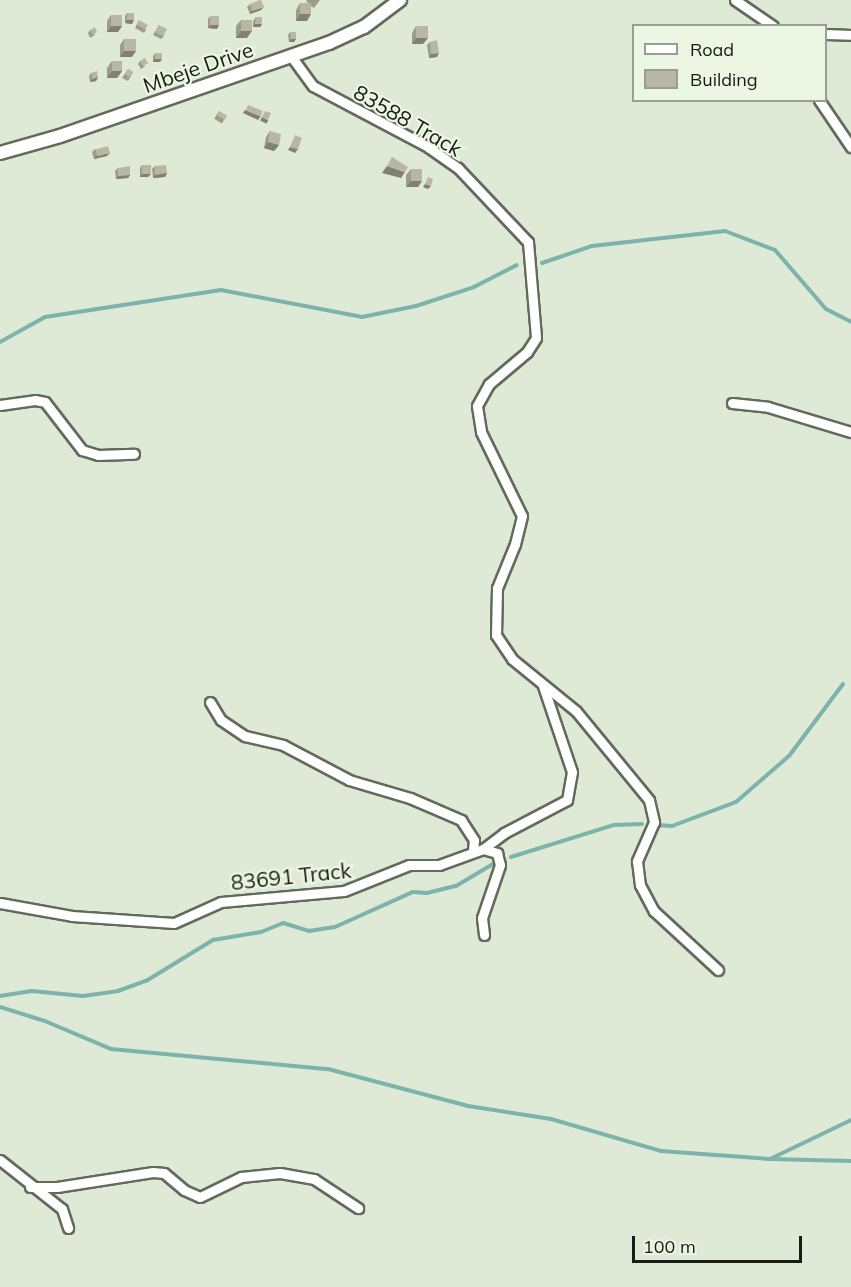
<!DOCTYPE html>
<style>
body{margin:0}
#map{position:relative;width:851px;height:1287px;overflow:hidden;background:#dee9d6;font-family:Mulish,sans-serif}
div>[style]{position:absolute}
.stream>*{height:4px;margin:-2px;padding:0 2px;transform-origin:2px;border-radius:2px;background:#7cb4ac}
.roads{filter:drop-shadow(2px 0 #626b5b) drop-shadow(-2px 0 #626b5b) drop-shadow(0 2px #626b5b) drop-shadow(0 -2px #626b5b)}
.minor>*{height:9px;margin:-4.5px;padding:0 4.5px;transform-origin:4.5px;border-radius:4.5px;background:#fff}
.tertiary>*{height:12px;margin:-6px;padding:0 6px;transform-origin:6px;border-radius:6px;background:#fff}
.wall>*{inset:0;background:#9e9d8c;transform-origin:0 0}
.shaded-wall>*{inset:0;background:#818072;transform-origin:0 0}
.building>*{inset:0;background:#b8b7a3;transform-origin:0 0}
span{translate:-50% -50%;white-space:nowrap;text-align:center;line-height:1.15;-webkit-text-stroke:4.5px #ebf6e3;paint-order:stroke}
.street-label{font-size:21px;color:#181c15}
.legend{position:absolute;left:632px;top:24px;width:195px;height:78px;box-sizing:border-box;background:#ebf6e3;border:2px solid #979f91;margin:0;padding:8px 10px;list-style:none;font-size:18px;color:#181c15}
.legend li{display:flex;align-items:center;gap:12px;height:30px}
.legend b{width:30px;border:2px solid #979f91}
.scale{position:absolute;left:632px;top:1236px;width:170px;height:27px;box-sizing:border-box;border:3px solid #181c15;border-top:0;padding-left:8px;font-size:18px;line-height:21px;white-space:nowrap;color:#181c15;-webkit-text-stroke:4px #ebf6e3;paint-order:stroke}
</style>
<div id="map">
<div class="stream">
<i style="left:542px;top:263px;width:53px;rotate:-18.8deg"></i>
<i style="left:592px;top:246px;width:134px;rotate:-6.4deg"></i>
<i style="left:725px;top:231px;width:53px;rotate:20.8deg"></i>
<i style="left:775px;top:250px;width:78px;rotate:49.2deg"></i>
<i style="left:826px;top:309px;width:28px;rotate:27deg"></i>
<i style="left:0;top:342px;width:51px;rotate:-29.1deg"></i>
<i style="left:45px;top:317px;width:178px;rotate:-8.7deg"></i>
<i style="left:221px;top:290px;width:144px;rotate:10.8deg"></i>
<i style="left:362px;top:317px;width:55px;rotate:-11.5deg"></i>
<i style="left:416px;top:306px;width:61px;rotate:-18.1deg"></i>
<i style="left:474px;top:287px;width:48px;rotate:-27.1deg"></i>
<i style="left:657px;top:825px;width:15px;rotate:4deg"></i>
<i style="left:672px;top:826px;width:68px;rotate:-20.6deg"></i>
<i style="left:736px;top:802px;width:70px;rotate:-41deg"></i>
<i style="left:789px;top:756px;width:90px;rotate:-53.1deg"></i>
<i style="left:511px;top:857px;width:108px;rotate:-17.3deg"></i>
<i style="left:614px;top:825px;width:28px;rotate:-2deg"></i>
<i style="left:0;top:996px;width:32px;rotate:-9deg"></i>
<i style="left:32px;top:991px;width:51px;rotate:5.6deg"></i>
<i style="left:83px;top:996px;width:35px;rotate:-8deg"></i>
<i style="left:118px;top:991px;width:30px;rotate:-20deg"></i>
<i style="left:146px;top:981px;width:79px;rotate:-31.5deg"></i>
<i style="left:213px;top:940px;width:49px;rotate:-9.5deg"></i>
<i style="left:261px;top:932px;width:24px;rotate:-22deg"></i>
<i style="left:283px;top:923px;width:27px;rotate:17deg"></i>
<i style="left:309px;top:931px;width:26px;rotate:-9deg"></i>
<i style="left:335px;top:927px;width:85px;rotate:-24.2deg"></i>
<i style="left:413px;top:892px;width:14px;rotate:4deg"></i>
<i style="left:427px;top:893px;width:30px;rotate:-14deg"></i>
<i style="left:456px;top:886px;width:43px;rotate:-30.7deg"></i>
<i style="left:0;top:1007px;width:47px;rotate:17.3deg"></i>
<i style="left:45px;top:1021px;width:72px;rotate:23deg"></i>
<i style="left:111px;top:1049px;width:218px;rotate:5.3deg"></i>
<i style="left:328px;top:1069px;width:145px;rotate:14.8deg"></i>
<i style="left:468px;top:1106px;width:84px;rotate:8.9deg"></i>
<i style="left:551px;top:1119px;width:115px;rotate:16.2deg"></i>
<i style="left:661px;top:1151px;width:109px;rotate:4.2deg"></i>
<i style="left:770px;top:1159px;width:90px;rotate:-25.7deg"></i>
<i style="left:771px;top:1159px;width:80px;rotate:1.4deg"></i>
</div>
<div class="roads">
<div class="minor">
<i style="left:735px;top:0;width:46px;rotate:34.4deg"></i>
<i style="left:826px;top:34px;width:25px;rotate:2deg"></i>
<i style="left:291px;top:56px;width:37px;rotate:54deg"></i>
<i style="left:313px;top:86px;width:130px;rotate:27.9deg"></i>
<i style="left:428px;top:147px;width:37px;rotate:35deg"></i>
<i style="left:458px;top:168px;width:102px;rotate:46.6deg"></i>
<i style="left:528px;top:242px;width:96px;rotate:85.2deg"></i>
<i style="left:536px;top:338px;width:17px;rotate:123deg"></i>
<i style="left:527px;top:352px;width:50px;rotate:139.9deg"></i>
<i style="left:489px;top:384px;width:25px;rotate:119deg"></i>
<i style="left:477px;top:406px;width:26px;rotate:81deg"></i>
<i style="left:481px;top:432px;width:93px;rotate:64deg"></i>
<i style="left:522px;top:516px;width:29px;rotate:104deg"></i>
<i style="left:515px;top:544px;width:48px;rotate:112.2deg"></i>
<i style="left:497px;top:588px;width:47px;rotate:91.2deg"></i>
<i style="left:496px;top:635px;width:29px;rotate:56deg"></i>
<i style="left:512px;top:659px;width:82px;rotate:39.1deg"></i>
<i style="left:576px;top:711px;width:115px;rotate:50.6deg"></i>
<i style="left:649px;top:800px;width:23px;rotate:77deg"></i>
<i style="left:654px;top:822px;width:43px;rotate:113.6deg"></i>
<i style="left:637px;top:861px;width:24px;rotate:83deg"></i>
<i style="left:640px;top:885px;width:30px;rotate:62deg"></i>
<i style="left:654px;top:911px;width:87px;rotate:42.7deg"></i>
<i style="left:819px;top:100px;width:57px;rotate:55.8deg"></i>
<i style="left:732px;top:403px;width:36px;rotate:6deg"></i>
<i style="left:768px;top:407px;width:87px;rotate:16.8deg"></i>
<i style="left:0;top:405px;width:35px;rotate:-8deg"></i>
<i style="left:35px;top:400px;width:10px;rotate:11deg"></i>
<i style="left:45px;top:402px;width:61px;rotate:52.4deg"></i>
<i style="left:82px;top:450px;width:17px;rotate:17deg"></i>
<i style="left:98px;top:455px;width:36px;rotate:-2deg"></i>
<i style="left:210px;top:702px;width:21px;rotate:59deg"></i>
<i style="left:221px;top:720px;width:29px;rotate:34deg"></i>
<i style="left:245px;top:736px;width:39px;rotate:13deg"></i>
<i style="left:283px;top:745px;width:75px;rotate:27.9deg"></i>
<i style="left:349px;top:780px;width:64px;rotate:16.4deg"></i>
<i style="left:410px;top:798px;width:56px;rotate:23.3deg"></i>
<i style="left:461px;top:820px;width:24px;rotate:57deg"></i>
<i style="left:474px;top:840px;width:10px;rotate:96deg"></i>
<i style="left:483px;top:849px;width:26px;rotate:-37deg"></i>
<i style="left:504px;top:833px;width:71px;rotate:-27.6deg"></i>
<i style="left:567px;top:800px;width:28px;rotate:-80deg"></i>
<i style="left:572px;top:772px;width:91px;rotate:-108.6deg"></i>
<i style="left:0;top:903px;width:73px;rotate:10.2deg"></i>
<i style="left:72px;top:916px;width:102px;rotate:3.9deg"></i>
<i style="left:174px;top:923px;width:51px;rotate:-24.1deg"></i>
<i style="left:221px;top:902px;width:123px;rotate:-5.1deg"></i>
<i style="left:344px;top:891px;width:70px;rotate:-21.8deg"></i>
<i style="left:409px;top:865px;width:30px"></i>
<i style="left:439px;top:865px;width:47px;rotate:-20deg"></i>
<i style="left:483px;top:849px;width:15px;rotate:16deg"></i>
<i style="left:497px;top:853px;width:12px;rotate:76deg"></i>
<i style="left:500px;top:865px;width:56px;rotate:108.8deg"></i>
<i style="left:482px;top:918px;width:17px;rotate:83deg"></i>
<i style="left:0;top:1160px;width:79px;rotate:38.3deg"></i>
<i style="left:62px;top:1209px;width:20px;rotate:72deg"></i>
<i style="left:30px;top:1187px;width:27px"></i>
<i style="left:57px;top:1187px;width:97px;rotate:-8.9deg"></i>
<i style="left:153px;top:1172px;width:11px;rotate:5deg"></i>
<i style="left:164px;top:1173px;width:26px;rotate:40deg"></i>
<i style="left:184px;top:1190px;width:17px;rotate:24deg"></i>
<i style="left:200px;top:1197px;width:46px;rotate:-26deg"></i>
<i style="left:241px;top:1177px;width:39px;rotate:-6deg"></i>
<i style="left:280px;top:1173px;width:35px;rotate:10deg"></i>
<i style="left:314px;top:1179px;width:53px;rotate:33.4deg"></i>
</div>
<div class="tertiary">
<i style="left:0;top:153px;width:62px;rotate:-15.8deg"></i>
<i style="left:60px;top:136px;width:285px;rotate:-19.1deg"></i>
<i style="left:329px;top:43px;width:38px;rotate:-25deg"></i>
<i style="left:364px;top:27px;width:45px;rotate:-36.9deg"></i>
</div>
</div>
<div class="wall">
<i style="clip-path:polygon(307px 0,320px 0,314px 8px,311px 6px,307px 21px,296px 21px,296px 10px,300px 3px,308px 3px,306px 1px)"></i>
<i style="clip-path:polygon(250px 4px,261px 10px,250px 14px,247px 7px)"></i>
<i style="clip-path:polygon(127px 13px,134px 20px,132px 24px,125px 23px,125px 16px)"></i>
<i style="clip-path:polygon(111px 15px,122px 26px,118px 32px,107px 32px,107px 21px)"></i>
<i style="clip-path:polygon(210px 16px,217px 29px,208px 28px,208px 19px)"></i>
<i style="clip-path:polygon(256px 17px,262px 24px,260px 27px,253px 27px,253px 21px)"></i>
<i style="clip-path:polygon(139px 20px,146px 30px,144px 33px,135px 28px)"></i>
<i style="clip-path:polygon(241px 20px,247px 38px,236px 38px,236px 26px)"></i>
<i style="clip-path:polygon(159px 25px,164px 36px,161px 39px,153px 35px)"></i>
<i style="clip-path:polygon(416px 26px,423px 44px,412px 44px,412px 33px)"></i>
<i style="clip-path:polygon(90px 30px,95px 35px,90px 38px,88px 33px)"></i>
<i style="clip-path:polygon(290px 32px,296px 39px,294px 42px,289px 42px,288px 35px)"></i>
<i style="clip-path:polygon(124px 39px,132px 57px,120px 57px,120px 45px)"></i>
<i style="clip-path:polygon(430px 42px,437px 57px,429px 58px,427px 45px)"></i>
<i style="clip-path:polygon(155px 53px,160px 62px,153px 62px,153px 56px)"></i>
<i style="clip-path:polygon(112px 61px,122px 71px,117px 78px,107px 78px,107px 68px)"></i>
<i style="clip-path:polygon(140px 61px,145px 66px,141px 69px,138px 64px)"></i>
<i style="clip-path:polygon(128px 69px,133px 72px,128px 81px,122px 78px)"></i>
<i style="clip-path:polygon(91px 73px,98px 77px,96px 81px,90px 82px,89px 76px)"></i>
<i style="left:219px;top:111px;width:9px;height:9px;rotate:32deg"></i>
<i style="clip-path:polygon(270px 131px,279px 145px,274px 151px,264px 148px,266px 137px)"></i>
<i style="clip-path:polygon(95px 149px,107px 156px,94px 159px,92px 152px)"></i>
<i style="clip-path:polygon(142px 165px,148px 177px,140px 177px,140px 168px)"></i>
<i style="clip-path:polygon(155px 166px,167px 173px,165px 177px,153px 178px,152px 169px)"></i>
<i style="clip-path:polygon(118px 168px,130px 175px,128px 178px,116px 179px,115px 171px)"></i>
<i style="clip-path:polygon(411px 169px,418px 187px,406px 187px,406px 175px)"></i>
</div>
<div class="shaded-wall">
<i style="clip-path:polygon(264px 7px,261px 10px,250px 14px,252px 11px)"></i>
<i style="clip-path:polygon(300px 14px,311px 14px,307px 21px,296px 21px)"></i>
<i style="clip-path:polygon(127px 20px,134px 20px,132px 24px,125px 23px)"></i>
<i style="clip-path:polygon(255px 24px,262px 24px,260px 27px,253px 27px)"></i>
<i style="clip-path:polygon(210px 25px,219px 25px,217px 29px,208px 28px)"></i>
<i style="clip-path:polygon(111px 26px,122px 26px,118px 32px,107px 32px)"></i>
<i style="clip-path:polygon(241px 31px,252px 31px,247px 38px,236px 38px)"></i>
<i style="clip-path:polygon(416px 38px,428px 38px,423px 44px,412px 44px)"></i>
<i style="clip-path:polygon(291px 39px,296px 39px,294px 42px,289px 42px)"></i>
<i style="clip-path:polygon(124px 51px,136px 51px,132px 57px,120px 57px)"></i>
<i style="clip-path:polygon(439px 53px,437px 57px,429px 58px,431px 54px)"></i>
<i style="clip-path:polygon(155px 59px,162px 59px,160px 62px,153px 62px)"></i>
<i style="clip-path:polygon(112px 71px,122px 71px,117px 78px,107px 78px)"></i>
<i style="clip-path:polygon(98px 77px,96px 81px,90px 82px,93px 79px)"></i>
<i style="clip-path:polygon(245px 110px,261px 116px,258px 120px,243px 113px)"></i>
<i style="left:262px;top:117px;width:7px;height:4px;rotate:27deg"></i>
<i style="clip-path:polygon(268px 142px,279px 145px,274px 151px,264px 148px)"></i>
<i style="clip-path:polygon(290px 147px,298px 149px,295px 153px,288px 150px)"></i>
<i style="clip-path:polygon(110px 153px,107px 156px,94px 159px,96px 156px)"></i>
<i style="clip-path:polygon(387px 166px,405px 172px,401px 178px,382px 173px)"></i>
<i style="clip-path:polygon(167px 173px,165px 177px,153px 178px,155px 175px)"></i>
<i style="clip-path:polygon(142px 174px,151px 174px,148px 177px,140px 177px)"></i>
<i style="clip-path:polygon(130px 175px,128px 178px,116px 179px,118px 176px)"></i>
<i style="clip-path:polygon(411px 181px,422px 181px,418px 187px,406px 187px)"></i>
<i style="clip-path:polygon(425px 184px,431px 186px,428px 189px,423px 187px)"></i>
</div>
<div class="building">
<i style="clip-path:polygon(260px 0,261px 0,264px 7px,252px 11px,250px 4px)"></i>
<i style="left:300px;top:3px;width:11px;height:11px"></i>
<i style="left:127px;top:13px;width:7px;height:7px"></i>
<i style="left:111px;top:15px;width:11px;height:11px"></i>
<i style="left:210px;top:16px;width:9px;height:9px"></i>
<i style="clip-path:polygon(256px 17px,262px 17px,262px 24px,255px 24px)"></i>
<i style="left:139px;top:20px;width:10px;height:5px;rotate:29deg"></i>
<i style="left:241px;top:20px;width:11px;height:11px"></i>
<i style="left:159px;top:25px;width:9px;height:8px;rotate:27deg"></i>
<i style="left:416px;top:26px;width:12px;height:12px"></i>
<i style="clip-path:polygon(95px 27px,97px 32px,93px 35px,90px 30px)"></i>
<i style="clip-path:polygon(290px 32px,296px 32px,296px 39px,291px 39px)"></i>
<i style="left:124px;top:39px;width:12px;height:12px"></i>
<i style="clip-path:polygon(437px 40px,439px 53px,431px 54px,430px 42px)"></i>
<i style="left:155px;top:53px;width:7px;height:6px"></i>
<i style="left:145px;top:58px;width:6px;height:6px;rotate:59deg"></i>
<i style="left:112px;top:61px;width:10px;height:10px"></i>
<i style="clip-path:polygon(128px 69px,133px 72px,130px 78px,125px 74px)"></i>
<i style="clip-path:polygon(97px 71px,98px 77px,93px 79px,91px 73px)"></i>
<i style="left:248px;top:105px;width:16px;height:6px;rotate:22deg"></i>
<i style="clip-path:polygon(219px 111px,227px 116px,224px 120px,217px 115px)"></i>
<i style="clip-path:polygon(265px 111px,271px 113px,268px 120px,262px 117px)"></i>
<i style="clip-path:polygon(270px 131px,281px 134px,279px 145px,268px 142px)"></i>
<i style="clip-path:polygon(295px 135px,302px 138px,298px 149px,290px 147px)"></i>
<i style="left:108px;top:146px;width:7px;height:13px;rotate:74deg"></i>
<i style="clip-path:polygon(392px 157px,408px 167px,405px 172px,387px 166px)"></i>
<i style="left:142px;top:165px;width:9px;height:9px"></i>
<i style="clip-path:polygon(166px 165px,167px 173px,155px 175px,155px 166px)"></i>
<i style="clip-path:polygon(130px 166px,130px 175px,118px 176px,118px 168px)"></i>
<i style="left:411px;top:169px;width:11px;height:12px"></i>
<i style="clip-path:polygon(428px 177px,433px 179px,431px 186px,425px 184px)"></i>
</div>
<div class="street-label">
<span style="left:198px;top:67px;rotate:-19deg">Mbeje Drive</span>
<span style="left:408px;top:120px;rotate:30deg">83588 Track</span>
<span style="left:291px;top:876px;rotate:-6deg">83691 Track</span>
</div>
<ul class="legend">
<li><b style="height:8px;background:#fff"></b>Road</li>
<li><b style="height:16px;background:#b8b7a3"></b>Building</li>
</ul>
<div class="scale">100 m</div>
</div>
